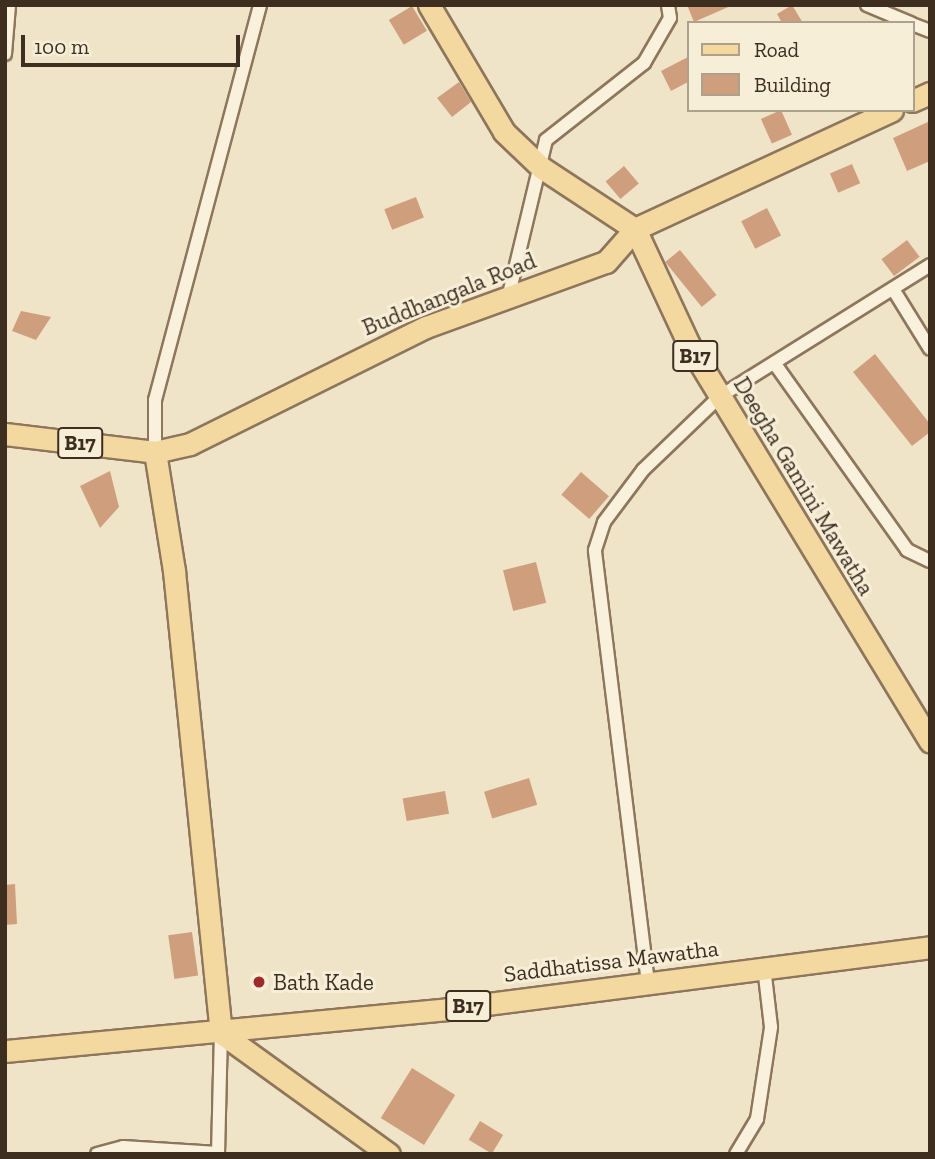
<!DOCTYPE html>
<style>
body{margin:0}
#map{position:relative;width:935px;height:1159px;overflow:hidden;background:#f0e4c8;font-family:"Zilla Slab",serif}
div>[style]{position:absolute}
.building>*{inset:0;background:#cf9f7d;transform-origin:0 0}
.roads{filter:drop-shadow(2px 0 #8d765c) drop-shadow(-2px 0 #8d765c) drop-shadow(0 2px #8d765c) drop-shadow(0 -2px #8d765c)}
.street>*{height:12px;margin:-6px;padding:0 6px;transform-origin:6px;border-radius:6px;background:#faf1dc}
.primary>*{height:21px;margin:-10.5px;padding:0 10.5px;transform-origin:10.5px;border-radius:10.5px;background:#f3d9a0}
.dots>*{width:19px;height:19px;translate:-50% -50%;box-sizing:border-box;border:4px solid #f7eed8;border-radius:50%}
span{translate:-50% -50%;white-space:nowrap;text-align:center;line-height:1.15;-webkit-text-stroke:6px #f7eed8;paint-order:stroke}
.shield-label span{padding:2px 5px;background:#f7eed8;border:2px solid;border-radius:5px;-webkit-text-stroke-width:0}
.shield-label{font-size:21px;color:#3d2e20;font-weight:700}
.street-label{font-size:23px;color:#3d2e20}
.poi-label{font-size:23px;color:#3d2e20}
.left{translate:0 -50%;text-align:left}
.frame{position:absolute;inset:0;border:7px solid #3d2e20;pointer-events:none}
.legend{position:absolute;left:687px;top:21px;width:228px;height:91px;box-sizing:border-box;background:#f7eed8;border:2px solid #ada18e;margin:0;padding:9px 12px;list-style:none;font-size:21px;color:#3d2e20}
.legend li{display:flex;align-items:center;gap:14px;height:35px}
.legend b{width:35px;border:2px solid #ada18e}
.scale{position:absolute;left:21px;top:35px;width:219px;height:32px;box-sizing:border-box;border:4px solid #3d2e20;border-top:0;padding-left:9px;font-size:21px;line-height:24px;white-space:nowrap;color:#3d2e20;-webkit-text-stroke:5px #f7eed8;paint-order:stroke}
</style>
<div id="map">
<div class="building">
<i style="clip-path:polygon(687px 5px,733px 5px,694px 22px)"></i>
<i style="clip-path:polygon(792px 5px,803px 23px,782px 23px,777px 14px)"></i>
<i style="left:412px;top:6px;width:29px;height:27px;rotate:59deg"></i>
<i style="clip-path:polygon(688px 57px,688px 82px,671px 91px,661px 71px)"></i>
<i style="clip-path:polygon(459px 82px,471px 102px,452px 117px,437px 98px)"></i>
<i style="left:781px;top:110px;width:27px;height:22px;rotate:66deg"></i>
<i style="clip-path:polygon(930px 121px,930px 161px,907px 171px,893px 138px)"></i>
<i style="left:852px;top:164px;width:21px;height:24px;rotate:67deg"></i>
<i style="left:624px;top:166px;width:23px;height:24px;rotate:50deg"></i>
<i style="left:416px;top:197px;width:22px;height:34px;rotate:69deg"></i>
<i style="left:767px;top:208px;width:31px;height:29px;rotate:63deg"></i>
<i style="left:907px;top:240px;width:21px;height:32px;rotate:53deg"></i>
<i style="left:680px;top:250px;width:58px;height:19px;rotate:51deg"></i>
<i style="clip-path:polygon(21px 311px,51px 317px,36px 340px,12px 331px)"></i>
<i style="clip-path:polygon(875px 354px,930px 424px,930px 432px,912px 446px,853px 372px)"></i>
<i style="clip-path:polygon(110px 471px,119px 507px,100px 528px,80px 486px)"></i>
<i style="left:581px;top:472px;width:37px;height:30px;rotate:41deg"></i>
<i style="left:536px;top:562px;width:42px;height:34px;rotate:76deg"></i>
<i style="left:529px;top:778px;width:28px;height:47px;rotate:73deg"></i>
<i style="left:445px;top:791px;width:23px;height:43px;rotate:80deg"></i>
<i style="clip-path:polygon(15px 884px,17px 924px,5px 925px,5px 885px)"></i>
<i style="left:192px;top:932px;width:44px;height:24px;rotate:82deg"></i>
<i style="left:412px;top:1068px;width:51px;height:59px;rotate:32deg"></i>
<i style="left:480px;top:1121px;width:27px;height:22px;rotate:31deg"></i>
</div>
<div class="roads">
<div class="street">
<i style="left:867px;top:5px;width:47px;rotate:22.7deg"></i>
<i style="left:912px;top:24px;width:19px;rotate:21deg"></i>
<i style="left:5px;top:54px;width:49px;rotate:-85.3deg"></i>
<i style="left:893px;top:289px;width:70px;rotate:58.3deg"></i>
<i style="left:509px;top:294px;width:158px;rotate:-76.5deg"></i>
<i style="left:546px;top:140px;width:125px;rotate:-38.2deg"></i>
<i style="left:644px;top:63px;width:52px;rotate:-60deg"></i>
<i style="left:670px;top:18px;width:13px;rotate:-99deg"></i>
<i style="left:775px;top:364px;width:228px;rotate:54.6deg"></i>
<i style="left:907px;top:550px;width:25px;rotate:26deg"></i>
<i style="left:155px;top:452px;width:52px;rotate:-90deg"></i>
<i style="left:155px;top:400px;width:409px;rotate:-75.1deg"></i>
<i style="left:648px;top:983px;width:436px;rotate:-97deg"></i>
<i style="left:595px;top:550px;width:29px;rotate:-72deg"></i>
<i style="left:604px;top:522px;width:65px;rotate:-53.1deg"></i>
<i style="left:643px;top:470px;width:105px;rotate:-43.8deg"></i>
<i style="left:719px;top:397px;width:249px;rotate:-32deg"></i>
<i style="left:97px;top:1154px;width:27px;rotate:-15deg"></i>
<i style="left:123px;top:1147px;width:95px;rotate:3.6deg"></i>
<i style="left:218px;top:1154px;width:121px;rotate:-88.6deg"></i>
<i style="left:736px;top:1154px;width:41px;rotate:-59deg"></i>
<i style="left:757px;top:1119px;width:93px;rotate:-81.3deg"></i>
<i style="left:771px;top:1027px;width:60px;rotate:-96.7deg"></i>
</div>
<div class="primary">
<i style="left:429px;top:5px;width:147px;rotate:59.4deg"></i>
<i style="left:504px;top:132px;width:52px;rotate:43.5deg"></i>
<i style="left:542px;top:168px;width:111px;rotate:33.3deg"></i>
<i style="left:635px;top:229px;width:128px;rotate:65deg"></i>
<i style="left:689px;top:345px;width:464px;rotate:58.7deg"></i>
<i style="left:912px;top:101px;width:20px;rotate:-24deg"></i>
<i style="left:5px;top:434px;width:151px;rotate:6.8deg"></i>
<i style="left:155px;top:452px;width:36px;rotate:-13deg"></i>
<i style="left:190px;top:444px;width:263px;rotate:-26.4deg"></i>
<i style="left:426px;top:327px;width:191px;rotate:-19.9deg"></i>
<i style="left:606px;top:262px;width:44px;rotate:-48.7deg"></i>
<i style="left:635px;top:229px;width:283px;rotate:-24.8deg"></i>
<i style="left:155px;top:452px;width:121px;rotate:80.9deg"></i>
<i style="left:174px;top:571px;width:464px;rotate:84.2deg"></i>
<i style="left:221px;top:1033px;width:207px;rotate:35.8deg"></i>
<i style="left:5px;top:1051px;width:445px;rotate:-5.4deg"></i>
<i style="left:448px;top:1009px;width:486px;rotate:-7.3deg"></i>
</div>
</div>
<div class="dots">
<i style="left:259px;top:982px;background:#9e2a2b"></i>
</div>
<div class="shield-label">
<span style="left:695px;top:356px">B17</span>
<span style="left:80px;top:443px">B17</span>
<span style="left:468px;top:1006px">B17</span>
</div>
<div class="street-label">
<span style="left:449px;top:294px;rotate:-22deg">Buddhangala Road</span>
<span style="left:804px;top:486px;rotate:59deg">Deegha Gamini Mawatha</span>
<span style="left:611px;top:961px;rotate:-7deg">Saddhatissa Mawatha</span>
</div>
<div class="poi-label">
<span class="left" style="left:273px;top:982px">Bath Kade</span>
</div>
<div class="frame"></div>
<ul class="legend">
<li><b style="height:9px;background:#f3d9a0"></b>Road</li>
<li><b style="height:19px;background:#cf9f7d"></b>Building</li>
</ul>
<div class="scale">100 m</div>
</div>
